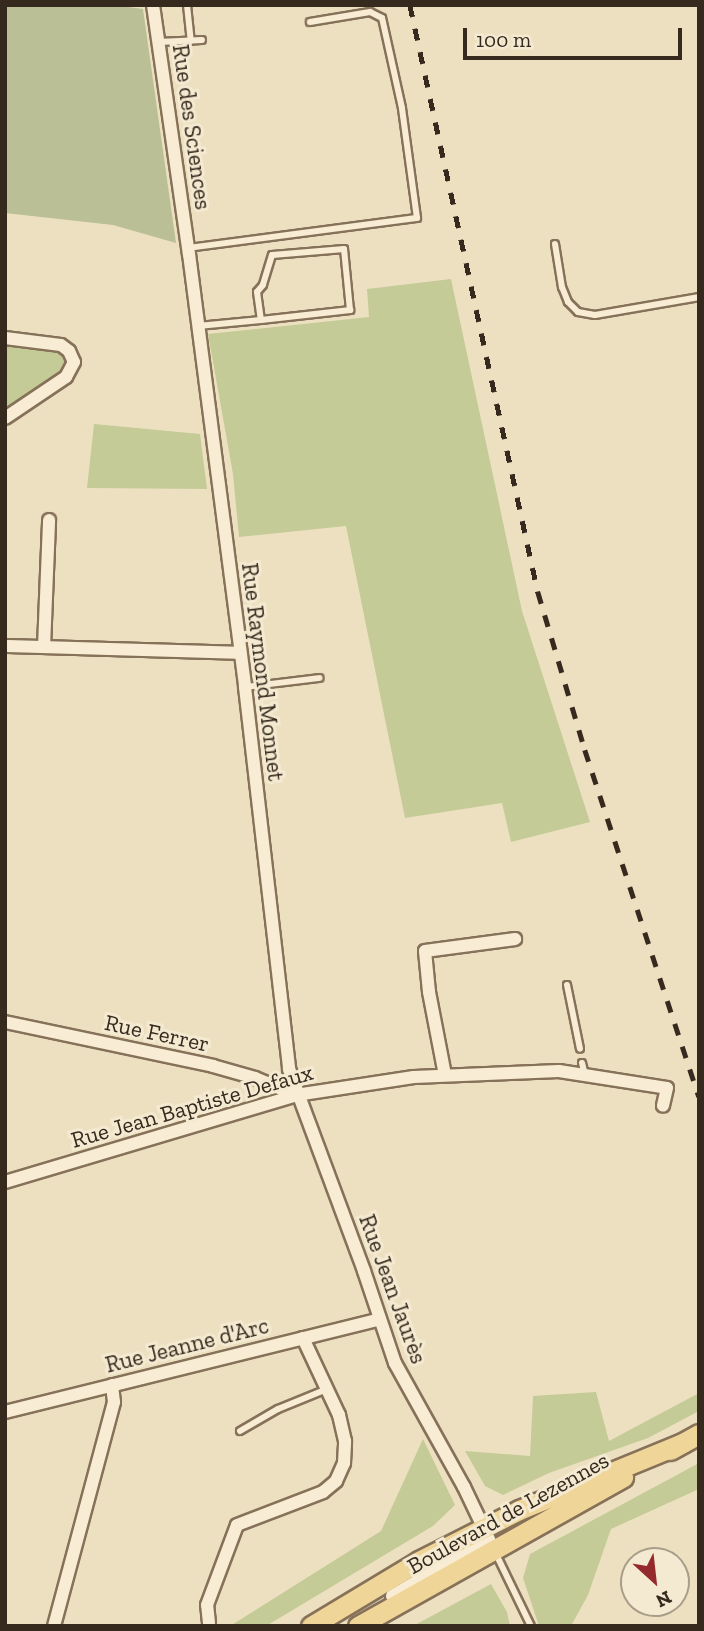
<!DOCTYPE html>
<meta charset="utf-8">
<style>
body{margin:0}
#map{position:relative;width:704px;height:1631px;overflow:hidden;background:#ede0c1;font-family:"Zilla Slab",serif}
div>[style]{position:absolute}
.green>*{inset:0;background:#c4cb96}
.cemetery>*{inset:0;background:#babf95}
.roads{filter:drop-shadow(2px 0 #867159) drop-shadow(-2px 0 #867159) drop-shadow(0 2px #867159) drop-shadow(0 -2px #867159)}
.lane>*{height:6px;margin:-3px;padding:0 3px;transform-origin:3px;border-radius:3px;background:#f8edd4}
.street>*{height:12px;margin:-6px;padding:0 6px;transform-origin:6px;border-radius:6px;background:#f8edd4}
.primary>*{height:19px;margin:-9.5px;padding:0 9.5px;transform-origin:9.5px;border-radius:9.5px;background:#f0d599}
.rail>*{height:4.5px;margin-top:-2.25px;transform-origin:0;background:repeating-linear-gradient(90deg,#36291d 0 12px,transparent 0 24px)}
span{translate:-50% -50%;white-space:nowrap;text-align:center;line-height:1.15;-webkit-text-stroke:6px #f4ead1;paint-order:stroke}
.street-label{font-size:23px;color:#36291d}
.frame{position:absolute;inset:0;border:7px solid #36291d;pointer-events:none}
.north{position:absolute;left:620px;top:1547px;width:70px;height:70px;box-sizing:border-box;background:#f4ead1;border:2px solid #a89d89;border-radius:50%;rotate:153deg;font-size:19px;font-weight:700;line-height:28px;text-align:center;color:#36291d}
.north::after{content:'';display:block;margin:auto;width:24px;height:32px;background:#942a2b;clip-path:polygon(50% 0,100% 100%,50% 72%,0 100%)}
.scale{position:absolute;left:463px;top:28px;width:219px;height:32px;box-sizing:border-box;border:4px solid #36291d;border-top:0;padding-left:9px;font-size:21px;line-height:24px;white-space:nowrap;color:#36291d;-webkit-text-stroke:5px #f4ead1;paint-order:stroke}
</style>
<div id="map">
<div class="green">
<i style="clip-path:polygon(451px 279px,522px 611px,590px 822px,511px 842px,502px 803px,405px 818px,346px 526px,239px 537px,233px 474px,208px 334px,369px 317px,367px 289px)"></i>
<i style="clip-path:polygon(5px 346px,60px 351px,65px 355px,67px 364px,63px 370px,5px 410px)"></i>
<i style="clip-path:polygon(94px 424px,200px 434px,207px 489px,87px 488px)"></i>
<i style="clip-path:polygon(596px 1392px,609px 1441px,699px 1393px,699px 1411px,648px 1438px,549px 1473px,503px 1495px,485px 1486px,465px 1451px,530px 1456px,533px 1396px)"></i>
<i style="clip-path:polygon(423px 1439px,455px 1505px,433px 1526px,266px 1626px,230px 1626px,381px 1531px)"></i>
<i style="clip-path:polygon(699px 1463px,699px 1489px,611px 1529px,588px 1595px,571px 1626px,539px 1626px,523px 1578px,530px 1554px)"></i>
<i style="clip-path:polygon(491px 1584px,507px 1612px,510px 1626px,413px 1626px)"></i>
</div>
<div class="cemetery">
<i style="clip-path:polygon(5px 5px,114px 5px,143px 9px,176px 243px,113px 225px,5px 213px)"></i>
</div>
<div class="roads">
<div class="lane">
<i style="left:187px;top:5px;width:36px;rotate:84deg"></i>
<i style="left:158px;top:42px;width:44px;rotate:-2.6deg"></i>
<i style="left:555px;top:244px;width:44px;rotate:80.8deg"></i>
<i style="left:562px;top:287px;width:16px;rotate:68deg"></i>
<i style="left:568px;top:302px;width:14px;rotate:45deg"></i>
<i style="left:578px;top:312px;width:17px;rotate:10deg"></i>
<i style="left:595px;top:315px;width:106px;rotate:-9.8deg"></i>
<i style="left:188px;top:248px;width:231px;rotate:-7.5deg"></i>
<i style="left:417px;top:218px;width:111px;rotate:-97.8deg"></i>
<i style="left:402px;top:108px;width:92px;rotate:-102.5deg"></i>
<i style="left:382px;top:18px;width:13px;rotate:-153deg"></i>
<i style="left:370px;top:12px;width:61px;rotate:170.5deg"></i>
<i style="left:198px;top:326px;width:63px;rotate:-5.4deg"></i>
<i style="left:261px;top:320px;width:90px;rotate:-6.4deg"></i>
<i style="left:350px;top:310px;width:61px;rotate:-95.6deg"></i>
<i style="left:344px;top:249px;width:72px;rotate:175.2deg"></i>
<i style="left:272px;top:255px;width:31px;rotate:107deg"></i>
<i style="left:263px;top:285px;width:9px;rotate:131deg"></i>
<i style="left:257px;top:292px;width:28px;rotate:82deg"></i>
<i style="left:245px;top:687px;width:75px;rotate:-6.9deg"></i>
<i style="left:567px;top:985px;width:65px;rotate:78.5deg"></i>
<i style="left:582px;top:1063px;width:12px;rotate:76deg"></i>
<i style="left:240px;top:1431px;width:44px;rotate:-30.1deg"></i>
<i style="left:278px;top:1409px;width:53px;rotate:-22.2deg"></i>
<i style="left:495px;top:1552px;width:82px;rotate:64.1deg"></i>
</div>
<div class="street">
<i style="left:153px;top:5px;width:252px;rotate:81.8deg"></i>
<i style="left:189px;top:254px;width:437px;rotate:82.6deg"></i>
<i style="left:245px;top:687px;width:385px;rotate:83.4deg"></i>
<i style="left:289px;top:1069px;width:215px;rotate:69.6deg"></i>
<i style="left:364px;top:1271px;width:97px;rotate:71.4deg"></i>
<i style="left:395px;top:1363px;width:142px;rotate:60.9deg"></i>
<i style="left:464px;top:1487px;width:70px;rotate:64.5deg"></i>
<i style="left:5px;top:338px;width:56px;rotate:7.1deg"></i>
<i style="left:61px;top:345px;width:10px;rotate:37deg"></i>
<i style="left:69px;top:351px;width:12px;rotate:66deg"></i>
<i style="left:74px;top:362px;width:17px;rotate:118deg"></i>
<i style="left:66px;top:377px;width:73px;rotate:146.1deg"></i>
<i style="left:5px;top:646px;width:234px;rotate:1.7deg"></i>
<i style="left:44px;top:647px;width:127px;rotate:-87.7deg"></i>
<i style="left:5px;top:1022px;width:213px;rotate:11.9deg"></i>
<i style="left:213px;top:1066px;width:44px;rotate:15.9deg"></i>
<i style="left:255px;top:1078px;width:44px;rotate:22.5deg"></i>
<i style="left:445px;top:1075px;width:85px;rotate:-100.9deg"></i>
<i style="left:429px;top:992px;width:41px;rotate:-95.6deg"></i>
<i style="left:425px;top:951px;width:91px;rotate:-7.6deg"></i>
<i style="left:5px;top:1182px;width:304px;rotate:-16.6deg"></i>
<i style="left:296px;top:1095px;width:119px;rotate:-8.7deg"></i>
<i style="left:414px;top:1077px;width:145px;rotate:-2.4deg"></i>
<i style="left:559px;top:1071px;width:109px;rotate:8.9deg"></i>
<i style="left:667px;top:1088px;width:18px;rotate:103deg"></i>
<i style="left:5px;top:1412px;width:386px;rotate:-13.9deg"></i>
<i style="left:392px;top:1596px;width:96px;rotate:-30.6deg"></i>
<i style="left:475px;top:1547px;width:11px;rotate:-49deg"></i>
<i style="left:482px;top:1539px;width:11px;rotate:-80deg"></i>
<i style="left:209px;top:1623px;width:18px;rotate:-96deg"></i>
<i style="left:207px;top:1605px;width:85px;rotate:-69.4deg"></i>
<i style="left:237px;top:1525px;width:92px;rotate:-21deg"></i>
<i style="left:323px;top:1492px;width:17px;rotate:-40deg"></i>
<i style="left:336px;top:1481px;width:20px;rotate:-66deg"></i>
<i style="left:344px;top:1463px;width:22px;rotate:-87deg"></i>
<i style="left:345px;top:1441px;width:27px;rotate:-103deg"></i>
<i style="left:339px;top:1415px;width:85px;rotate:-115.1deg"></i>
<i style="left:54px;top:1626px;width:232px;rotate:-75deg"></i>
<i style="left:114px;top:1402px;width:17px;rotate:-97deg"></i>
</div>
<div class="primary">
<i style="left:670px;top:1450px;width:33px;rotate:-29deg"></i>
<i style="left:311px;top:1626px;width:126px;rotate:-31deg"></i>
<i style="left:419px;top:1561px;width:112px;rotate:-27deg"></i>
<i style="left:519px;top:1510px;width:176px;rotate:-22.3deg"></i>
<i style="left:358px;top:1626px;width:304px;rotate:-29.3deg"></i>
</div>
</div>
<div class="rail">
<i style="left:410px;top:5px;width:601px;rotate:77.7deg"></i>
<i style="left:538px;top:592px;width:165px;rotate:73.4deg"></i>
<i style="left:585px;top:750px;width:365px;rotate:71.8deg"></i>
</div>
<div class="street-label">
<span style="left:192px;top:127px;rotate:82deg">Rue des Sciences</span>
<span style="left:263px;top:672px;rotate:83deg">Rue Raymond Monnet</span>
<span style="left:157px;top:1033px;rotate:12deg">Rue Ferrer</span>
<span style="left:192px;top:1106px;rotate:-16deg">Rue Jean Baptiste Defaux</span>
<span style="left:393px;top:1289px;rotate:70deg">Rue Jean Jaurès</span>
<span style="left:187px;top:1345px;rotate:-14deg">Rue Jeanne d'Arc</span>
<span style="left:508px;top:1513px;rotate:-29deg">Boulevard de Lezennes</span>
</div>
<div class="frame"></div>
<div class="north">N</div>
<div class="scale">100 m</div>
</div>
